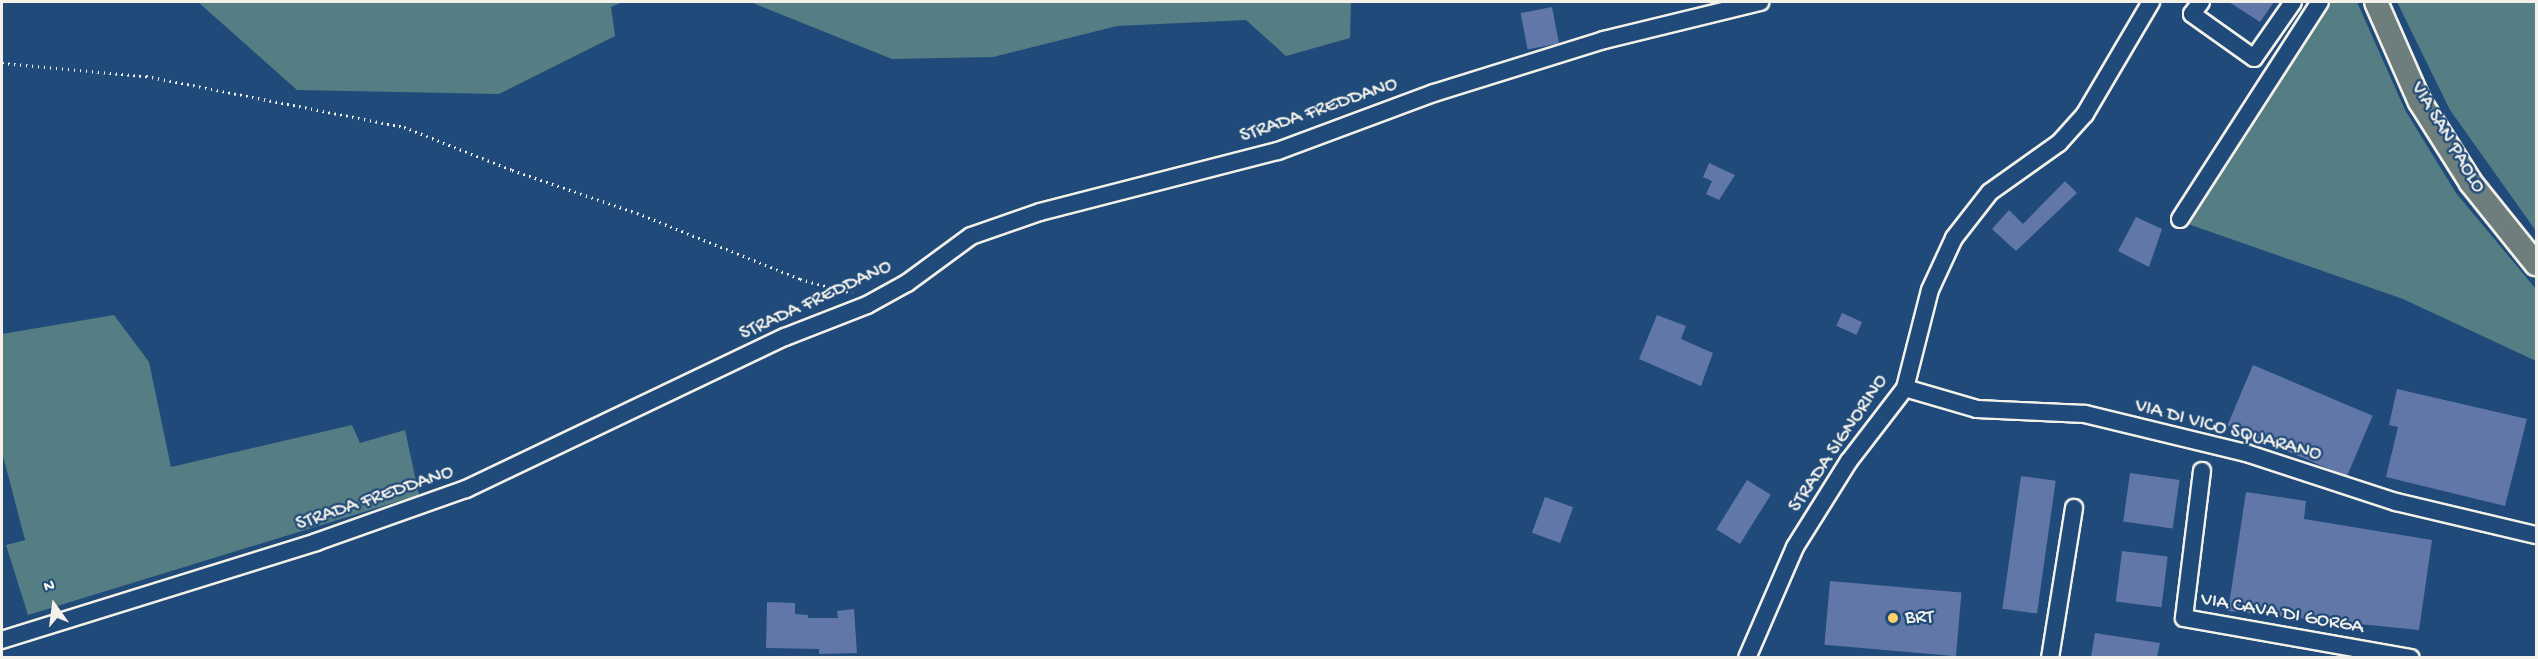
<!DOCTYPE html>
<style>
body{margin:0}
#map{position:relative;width:2538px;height:659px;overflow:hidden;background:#1f4a7a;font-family:"Gochi Hand",sans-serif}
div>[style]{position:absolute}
.green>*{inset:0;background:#557d84}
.building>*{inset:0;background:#6177a8;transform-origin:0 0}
.path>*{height:3px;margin-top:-1.5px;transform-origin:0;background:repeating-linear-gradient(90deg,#f4f1e8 0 1.5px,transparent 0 6px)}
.roads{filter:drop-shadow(2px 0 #f4f1e8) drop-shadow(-2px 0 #f4f1e8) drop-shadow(0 2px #f4f1e8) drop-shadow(0 -2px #f4f1e8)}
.minor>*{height:16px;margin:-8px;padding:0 8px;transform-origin:8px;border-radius:8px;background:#1f4a7a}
.major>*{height:22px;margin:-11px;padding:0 11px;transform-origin:11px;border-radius:11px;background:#6d7e7c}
.dots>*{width:16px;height:16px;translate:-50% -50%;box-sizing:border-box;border:3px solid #1f4a7a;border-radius:50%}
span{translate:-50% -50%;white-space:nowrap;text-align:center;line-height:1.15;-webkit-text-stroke:4.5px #1f4a7a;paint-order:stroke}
.street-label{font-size:20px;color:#f4f1e8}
.poi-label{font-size:20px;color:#f4f1e8}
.left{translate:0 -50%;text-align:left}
.frame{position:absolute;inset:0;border:3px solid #f4f1e8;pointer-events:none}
.north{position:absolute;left:24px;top:575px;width:60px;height:60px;-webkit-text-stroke:4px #1f4a7a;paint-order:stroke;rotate:346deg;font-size:16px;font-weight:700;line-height:24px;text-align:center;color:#f4f1e8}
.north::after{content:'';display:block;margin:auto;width:21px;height:27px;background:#f4f1e8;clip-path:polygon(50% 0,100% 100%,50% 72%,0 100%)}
</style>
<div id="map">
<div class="green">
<i style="clip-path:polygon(198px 2px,623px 2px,611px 7px,615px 36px,499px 94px,297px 90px)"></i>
<i style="clip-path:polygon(750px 2px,1351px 2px,1350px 38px,1286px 56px,1246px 20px,1117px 26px,993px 57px,892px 59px)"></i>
<i style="clip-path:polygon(2329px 2px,2357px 2px,2405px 110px,2456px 193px,2536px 289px,2536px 361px,2403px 299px,2188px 224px)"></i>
<i style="clip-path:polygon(2397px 2px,2536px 2px,2536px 231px,2450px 110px)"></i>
<i style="clip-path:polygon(114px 315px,149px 362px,171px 467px,352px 425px,360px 443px,405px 430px,419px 495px,28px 615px,6px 545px,25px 540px,2px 452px,2px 334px)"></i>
</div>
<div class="building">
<i style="clip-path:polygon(2229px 2px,2274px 2px,2260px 22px)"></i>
<i style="left:1552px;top:7px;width:37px;height:32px;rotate:79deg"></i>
<i style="clip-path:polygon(1709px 163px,1735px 175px,1719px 200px,1706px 194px,1712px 181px,1703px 177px)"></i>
<i style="clip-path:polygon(2065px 181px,2077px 193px,2016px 251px,1992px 229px,2009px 210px,2023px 224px)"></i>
<i style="clip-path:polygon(2136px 217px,2162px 229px,2149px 267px,2118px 251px)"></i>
<i style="left:1842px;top:313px;width:22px;height:14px;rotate:24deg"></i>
<i style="clip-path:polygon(1657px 315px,1686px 326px,1681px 339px,1713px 353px,1701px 386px,1639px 359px)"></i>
<i style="left:2253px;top:365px;width:130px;height:66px;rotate:23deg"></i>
<i style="clip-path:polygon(2397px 389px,2527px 419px,2505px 506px,2386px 477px,2398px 427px,2389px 425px)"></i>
<i style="left:2130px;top:473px;width:50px;height:49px;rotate:8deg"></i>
<i style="left:2021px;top:476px;width:35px;height:134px;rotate:8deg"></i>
<i style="left:1747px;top:480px;width:28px;height:58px;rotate:32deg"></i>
<i style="clip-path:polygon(2246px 492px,2306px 501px,2304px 519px,2432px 540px,2419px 630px,2228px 611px)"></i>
<i style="left:1545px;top:497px;width:30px;height:38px;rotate:20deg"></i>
<i style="left:2122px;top:551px;width:46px;height:51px;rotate:7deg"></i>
<i style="left:1830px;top:581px;width:132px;height:64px;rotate:5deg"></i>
<i style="clip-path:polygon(767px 602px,795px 603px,795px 614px,808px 615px,808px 618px,838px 618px,837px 611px,854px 609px,857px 653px,819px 654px,819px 649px,766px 648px)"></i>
<i style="clip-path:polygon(2095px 633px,2160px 643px,2157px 657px,2091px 657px)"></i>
</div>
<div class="path">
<i style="left:2px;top:63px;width:145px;rotate:5.2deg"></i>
<i style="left:146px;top:76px;width:263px;rotate:11.2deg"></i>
<i style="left:404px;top:127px;width:116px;rotate:21.7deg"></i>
<i style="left:512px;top:170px;width:132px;rotate:19deg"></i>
<i style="left:637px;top:213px;width:176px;rotate:22deg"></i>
<i style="left:800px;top:279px;width:54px;rotate:15.1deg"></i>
</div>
<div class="roads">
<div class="minor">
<i style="left:2201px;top:2px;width:15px;rotate:127deg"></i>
<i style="left:2192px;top:14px;width:76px;rotate:35.4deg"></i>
<i style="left:2254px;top:58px;width:68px;rotate:-55.1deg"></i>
<i style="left:2180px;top:219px;width:258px;rotate:-57.2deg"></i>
<i style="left:1905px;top:388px;width:75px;rotate:16.3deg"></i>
<i style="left:1977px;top:409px;width:108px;rotate:2.7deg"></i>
<i style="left:2085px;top:414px;width:166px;rotate:13.6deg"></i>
<i style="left:2246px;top:453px;width:158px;rotate:18.1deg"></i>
<i style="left:2396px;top:502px;width:144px;rotate:13.3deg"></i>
<i style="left:2202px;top:471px;width:148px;rotate:97deg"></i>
<i style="left:2184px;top:618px;width:230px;rotate:10deg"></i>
<i style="left:2px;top:640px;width:329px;rotate:-17.3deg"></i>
<i style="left:316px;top:542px;width:159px;rotate:-19.5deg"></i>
<i style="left:466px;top:489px;width:353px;rotate:-25.5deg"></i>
<i style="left:785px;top:337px;width:88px;rotate:-21.3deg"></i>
<i style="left:867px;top:305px;width:46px;rotate:-28.8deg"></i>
<i style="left:907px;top:283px;width:79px;rotate:-36.3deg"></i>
<i style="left:971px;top:236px;width:73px;rotate:-19.2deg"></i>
<i style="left:1040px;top:212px;width:246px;rotate:-14.4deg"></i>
<i style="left:1278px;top:151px;width:166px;rotate:-20.4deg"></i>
<i style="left:1434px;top:93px;width:178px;rotate:-17.3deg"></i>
<i style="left:1604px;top:40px;width:161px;rotate:-13.7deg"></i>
<i style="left:1747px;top:658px;width:121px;rotate:-66.6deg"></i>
<i style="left:1795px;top:547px;width:102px;rotate:-57.9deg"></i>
<i style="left:1849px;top:461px;width:92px;rotate:-52.5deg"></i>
<i style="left:1905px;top:388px;width:101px;rotate:-75.7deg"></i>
<i style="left:1930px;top:290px;width:57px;rotate:-65.2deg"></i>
<i style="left:1954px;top:238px;width:58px;rotate:-52deg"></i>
<i style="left:1990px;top:192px;width:85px;rotate:-35.4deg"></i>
<i style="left:2059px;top:143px;width:39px;rotate:-48deg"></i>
<i style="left:2085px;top:114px;width:130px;rotate:-59.5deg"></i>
<i style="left:2050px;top:658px;width:152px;rotate:-80.9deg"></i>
</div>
<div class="major">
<i style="left:2376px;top:2px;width:109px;rotate:66.3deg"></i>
<i style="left:2420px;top:102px;width:96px;rotate:57.8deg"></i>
<i style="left:2471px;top:183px;width:104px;rotate:51.3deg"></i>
</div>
</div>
<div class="dots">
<i style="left:1893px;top:618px;background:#ffd166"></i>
</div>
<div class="street-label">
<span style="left:1319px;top:111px;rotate:-19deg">STRADA FREDDANO</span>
<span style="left:2447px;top:138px;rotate:59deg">VIA SAN PAOLO</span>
<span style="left:816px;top:301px;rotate:-25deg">STRADA FREDDANO</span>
<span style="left:2228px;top:431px;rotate:15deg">VIA DI VICO SQUARANO</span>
<span style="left:1839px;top:444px;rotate:-56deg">STRADA SIGNORINO</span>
<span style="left:375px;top:499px;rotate:-19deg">STRADA FREDDANO</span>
<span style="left:2282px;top:614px;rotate:10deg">VIA CAVA DI GORGA</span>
</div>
<div class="poi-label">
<span class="left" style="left:1905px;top:618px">BRT</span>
</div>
<div class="frame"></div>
<div class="north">N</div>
</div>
